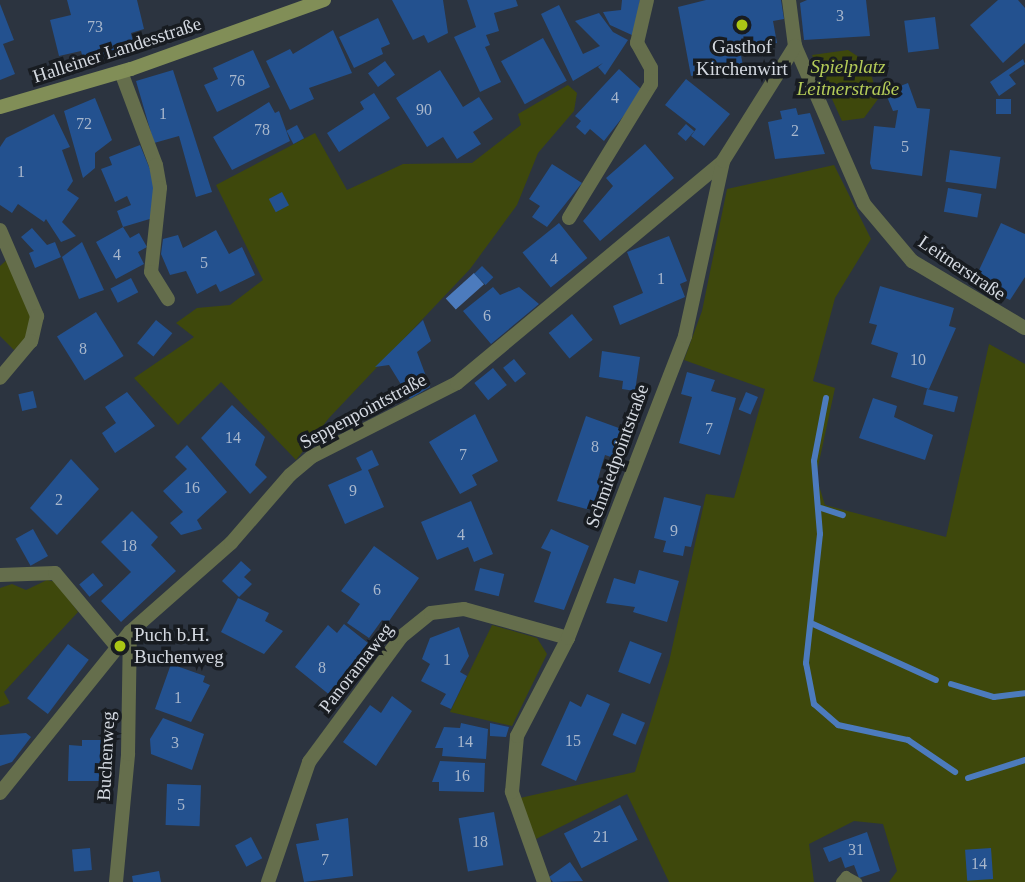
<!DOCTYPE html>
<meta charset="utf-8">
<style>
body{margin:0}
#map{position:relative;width:1025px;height:882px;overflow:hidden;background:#2c3440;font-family:"Times New Roman",serif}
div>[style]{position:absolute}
.green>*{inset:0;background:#3e480c}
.water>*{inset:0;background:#4c7bbd;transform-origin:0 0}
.stream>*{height:6px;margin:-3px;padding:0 3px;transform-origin:3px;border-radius:3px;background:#4c7bbd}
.building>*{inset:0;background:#23518f;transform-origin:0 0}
.lane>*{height:10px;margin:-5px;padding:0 5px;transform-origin:5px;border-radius:5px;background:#656e4c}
.street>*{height:14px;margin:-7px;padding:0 7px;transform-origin:7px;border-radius:7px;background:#656e4c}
.secondary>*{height:14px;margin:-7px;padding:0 7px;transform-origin:7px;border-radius:7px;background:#818e57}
.dots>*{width:19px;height:19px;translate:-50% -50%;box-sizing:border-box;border:4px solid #181c21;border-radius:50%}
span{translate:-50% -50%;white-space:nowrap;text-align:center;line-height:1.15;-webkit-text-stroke:7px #181c21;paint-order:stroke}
.number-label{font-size:16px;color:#a8b7cc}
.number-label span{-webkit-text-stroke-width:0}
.poi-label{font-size:19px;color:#d4d9e1}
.left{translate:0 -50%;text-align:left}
.street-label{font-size:19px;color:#d4d9e1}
.park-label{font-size:19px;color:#b5cc58;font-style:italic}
</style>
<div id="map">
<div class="green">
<i style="clip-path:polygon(848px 50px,868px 63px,878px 99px,864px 118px,842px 121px,812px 55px)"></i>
<i style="clip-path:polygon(568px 85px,577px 93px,574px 111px,538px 153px,517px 205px,470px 269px,329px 418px,296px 460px,221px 382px,178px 425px,134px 378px,194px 337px,176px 323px,197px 308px,230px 305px,263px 280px,216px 185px,315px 133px,347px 190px,403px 164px,472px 163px,521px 125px,518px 114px)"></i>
<i style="clip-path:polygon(834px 165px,871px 239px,835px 298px,813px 381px,835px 388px,816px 476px,825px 505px,946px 537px,989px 344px,1025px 364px,1025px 882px,889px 882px,897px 871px,883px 824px,854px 821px,809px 844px,814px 882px,669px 882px,627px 794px,536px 839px,520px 798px,635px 772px,669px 662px,706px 494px,734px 498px,765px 389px,684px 360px,702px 311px,727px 189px)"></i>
<i style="clip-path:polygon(11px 256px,33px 313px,29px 336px,14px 350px,0 336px,0 266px)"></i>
<i style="clip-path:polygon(47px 580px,56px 582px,78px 612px,4px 692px,10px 703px,0 707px,0 588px,12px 584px,26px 590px)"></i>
<i style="clip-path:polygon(492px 625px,537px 638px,547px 654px,512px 726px,450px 712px)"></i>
</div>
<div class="water">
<i style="left:474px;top:273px;width:15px;height:38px;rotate:48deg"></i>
</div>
<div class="stream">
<i style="left:826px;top:398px;width:64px;rotate:100.8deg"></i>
<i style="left:814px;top:461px;width:73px;rotate:85.3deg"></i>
<i style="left:820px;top:534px;width:130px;rotate:96.2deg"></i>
<i style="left:806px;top:663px;width:42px;rotate:79deg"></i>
<i style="left:814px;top:704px;width:32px;rotate:41deg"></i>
<i style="left:838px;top:725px;width:72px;rotate:12.1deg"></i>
<i style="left:908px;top:740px;width:57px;rotate:34.2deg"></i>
<i style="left:821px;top:508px;width:23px;rotate:18deg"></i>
<i style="left:813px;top:624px;width:135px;rotate:24.5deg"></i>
<i style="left:951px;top:684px;width:45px;rotate:16.8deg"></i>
<i style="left:994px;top:697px;width:31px;rotate:-7deg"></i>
<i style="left:968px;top:778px;width:60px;rotate:-17.5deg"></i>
</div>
<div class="building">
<i style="clip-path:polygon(67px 0,137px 0,144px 29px,131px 33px,135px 51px,84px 63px,81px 51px,59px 56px,50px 20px,71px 15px)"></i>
<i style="clip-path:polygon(392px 0,443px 0,448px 33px,428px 43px,424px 35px,413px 40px)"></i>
<i style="clip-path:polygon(467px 0,516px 0,518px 6px,494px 13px,499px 31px,486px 35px,490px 45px,485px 47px,501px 82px,480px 92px,454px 37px,476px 27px)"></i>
<i style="clip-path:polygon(622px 0,640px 0,634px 36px,610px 25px,603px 12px,621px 10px)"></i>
<i style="clip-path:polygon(706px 0,781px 0,784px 19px,773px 21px,777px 43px,740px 50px,743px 66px,691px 76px,678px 7px)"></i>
<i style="clip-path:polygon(807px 0,866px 0,870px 36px,804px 40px,800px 3px)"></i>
<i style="clip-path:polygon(998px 0,1018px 0,1025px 8px,1025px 43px,1003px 63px,970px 25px)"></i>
<i style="clip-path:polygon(0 4px,14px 40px,3px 44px,15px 74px,0 80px)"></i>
<i style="clip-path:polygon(559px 5px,583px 54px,600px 46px,575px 21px,599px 13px,613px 32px,628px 40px,605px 75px,598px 67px,603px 63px,573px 81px,541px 14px)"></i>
<i style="left:935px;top:17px;width:32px;height:31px;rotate:83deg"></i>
<i style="clip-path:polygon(378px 18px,390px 44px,381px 48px,383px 54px,354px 68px,339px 37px)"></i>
<i style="clip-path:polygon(333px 30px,352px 73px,309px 88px,314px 99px,290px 110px,266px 61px,290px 49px,293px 54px)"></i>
<i style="left:543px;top:38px;width:49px;height:48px;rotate:61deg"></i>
<i style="clip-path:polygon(253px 50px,270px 87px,217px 112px,204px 85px,218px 79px,213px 68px)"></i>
<i style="clip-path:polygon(1023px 59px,1025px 64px,1009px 75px,1016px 84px,999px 96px,990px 82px)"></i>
<i style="left:385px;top:61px;width:17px;height:21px;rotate:54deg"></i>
<i style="clip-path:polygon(619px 69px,643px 91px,604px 141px,590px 129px,585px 135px,576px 127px,581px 121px,575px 116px)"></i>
<i style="clip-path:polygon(173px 70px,212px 192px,196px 197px,179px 136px,154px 143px,136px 81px)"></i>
<i style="clip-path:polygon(440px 70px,463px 107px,479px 97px,493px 119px,473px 132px,481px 144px,457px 159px,443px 137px,427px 147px,396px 98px)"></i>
<i style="clip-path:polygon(686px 79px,730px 114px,704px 146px,691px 136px,696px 129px,665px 105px)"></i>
<i style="clip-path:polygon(908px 83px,917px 108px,930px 109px,922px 176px,872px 169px,870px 163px,874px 126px,895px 128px,898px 110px,893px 111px,885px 92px)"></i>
<i style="clip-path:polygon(374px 93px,390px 118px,339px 152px,327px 133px,364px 109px,360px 102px)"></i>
<i style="clip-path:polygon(95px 98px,112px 140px,95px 153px,95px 168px,83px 178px,64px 111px)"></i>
<i style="left:996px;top:99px;width:15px;height:15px"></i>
<i style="clip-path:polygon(269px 102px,275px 113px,279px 111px,290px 141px,232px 170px,213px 137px)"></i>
<i style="clip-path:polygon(796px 108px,798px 115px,810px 113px,825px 154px,775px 159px,768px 122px,782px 119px,780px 111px)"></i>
<i style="clip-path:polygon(54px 114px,70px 147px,62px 150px,73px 181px,67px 190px,79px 198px,62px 222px,76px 236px,61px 242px,46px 219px,44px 222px,18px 204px,12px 213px,0 205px,0 147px,6px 138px)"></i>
<i style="left:686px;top:124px;width:11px;height:13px;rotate:41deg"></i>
<i style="left:297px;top:125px;width:15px;height:12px;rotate:62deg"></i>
<i style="clip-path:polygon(645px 144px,674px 178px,600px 241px,583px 221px,613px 186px,606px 178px)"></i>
<i style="clip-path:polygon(140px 145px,156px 184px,153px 218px,123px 227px,130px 238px,139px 233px,147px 247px,138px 252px,144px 264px,116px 279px,96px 242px,123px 227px,117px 211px,131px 205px,127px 196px,115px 202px,101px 169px,112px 165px,109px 157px)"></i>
<i style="left:950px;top:150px;width:51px;height:32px;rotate:8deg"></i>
<i style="clip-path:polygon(552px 164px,582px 183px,547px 227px,532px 217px,540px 206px,529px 199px)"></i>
<i style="left:948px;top:188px;width:34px;height:24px;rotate:10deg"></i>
<i style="left:282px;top:192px;width:15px;height:15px;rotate:62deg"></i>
<i style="left:559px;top:223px;width:45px;height:47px;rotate:51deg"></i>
<i style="clip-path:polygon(1001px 223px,1025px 234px,1025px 277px,1010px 300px,973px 283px)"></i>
<i style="clip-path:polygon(32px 228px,47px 245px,55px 242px,61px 257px,35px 268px,29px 253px,34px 251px,21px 237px)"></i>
<i style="clip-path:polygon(216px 230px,229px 254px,242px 247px,255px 275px,220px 292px,216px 284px,197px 294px,186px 271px,170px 275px,161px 254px,163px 239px,178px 235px,183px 248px)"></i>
<i style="clip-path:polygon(669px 236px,687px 281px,680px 284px,685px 297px,620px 325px,613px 306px,643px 293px,627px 252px)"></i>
<i style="clip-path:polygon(82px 242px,104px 290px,79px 299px,62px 257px)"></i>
<i style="left:482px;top:266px;width:16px;height:11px;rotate:45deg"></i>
<i style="left:131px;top:278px;width:16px;height:23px;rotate:63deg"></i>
<i style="clip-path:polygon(880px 286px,954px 308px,949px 326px,956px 328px,929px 389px,891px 377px,898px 353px,871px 344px,877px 325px,869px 323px)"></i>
<i style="clip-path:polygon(493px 287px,500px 295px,519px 287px,539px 304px,491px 344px,463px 311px)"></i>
<i style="left:96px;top:312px;width:52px;height:46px;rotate:58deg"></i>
<i style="left:572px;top:314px;width:33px;height:30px;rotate:51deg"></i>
<i style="left:156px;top:320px;width:21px;height:30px;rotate:39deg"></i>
<i style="clip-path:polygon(423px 320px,431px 341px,417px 352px,430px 387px,410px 399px,389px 365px,375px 367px)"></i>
<i style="clip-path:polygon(602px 351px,640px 357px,635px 391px,622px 389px,623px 381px,599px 377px)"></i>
<i style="left:514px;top:359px;width:19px;height:14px;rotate:51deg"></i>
<i style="left:493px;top:368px;width:22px;height:24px;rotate:51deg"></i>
<i style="clip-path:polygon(687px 372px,715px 380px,711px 391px,736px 398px,720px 455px,679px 443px,692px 397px,681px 394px)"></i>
<i style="left:927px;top:389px;width:32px;height:16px;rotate:14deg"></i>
<i style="left:33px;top:391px;width:17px;height:15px;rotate:77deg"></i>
<i style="clip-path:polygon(127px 392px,155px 426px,115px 453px,102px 433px,116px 423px,105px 407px)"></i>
<i style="left:746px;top:392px;width:13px;height:19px;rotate:23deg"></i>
<i style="clip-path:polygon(873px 398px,897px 406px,894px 417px,933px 435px,925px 460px,859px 438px)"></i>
<i style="clip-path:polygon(232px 405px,265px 437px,255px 465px,267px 477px,250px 494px,201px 438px)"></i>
<i style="clip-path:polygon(475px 414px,498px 461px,472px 475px,477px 485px,460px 494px,429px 442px)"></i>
<i style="clip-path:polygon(586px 416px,627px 431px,617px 459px,605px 455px,601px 468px,597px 483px,609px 487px,601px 513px,557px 501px)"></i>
<i style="clip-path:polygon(187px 445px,227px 492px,197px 520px,202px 529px,181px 535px,170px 523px,183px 512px,163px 491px,187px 469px,175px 457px)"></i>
<i style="clip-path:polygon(372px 450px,379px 465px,368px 470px,384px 507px,345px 524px,328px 485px,362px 470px,356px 458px)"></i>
<i style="clip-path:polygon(71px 459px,99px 489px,57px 535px,30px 508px)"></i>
<i style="clip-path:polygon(664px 497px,701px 506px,691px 547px,685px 546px,683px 556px,663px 552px,666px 541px,654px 538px)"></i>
<i style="clip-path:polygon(471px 501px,493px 554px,474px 562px,468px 547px,437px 560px,421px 522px)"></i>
<i style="clip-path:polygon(132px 511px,158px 537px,151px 545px,176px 571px,121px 622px,101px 601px,131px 572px,101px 542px)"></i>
<i style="left:33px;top:529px;width:31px;height:20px;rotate:61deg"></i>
<i style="clip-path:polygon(551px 529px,589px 546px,564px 610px,534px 602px,551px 552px,541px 548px)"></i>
<i style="clip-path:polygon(374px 546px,419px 578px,387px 624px,382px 620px,369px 638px,347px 623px,360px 604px,341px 591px)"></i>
<i style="clip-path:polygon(241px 561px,251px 570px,244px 577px,252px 584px,239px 597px,222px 581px)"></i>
<i style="left:480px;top:568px;width:25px;height:23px;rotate:14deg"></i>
<i style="clip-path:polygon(639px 570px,679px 581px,667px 622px,633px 612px,635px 607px,606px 603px,614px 578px,635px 584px)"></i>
<i style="left:93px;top:573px;width:16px;height:18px;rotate:50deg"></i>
<i style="clip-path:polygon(238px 598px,269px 613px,265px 621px,283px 631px,264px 654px,221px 632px)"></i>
<i style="clip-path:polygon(344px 624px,373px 647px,331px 696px,295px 667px,328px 625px,337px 633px)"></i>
<i style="clip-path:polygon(459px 627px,469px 656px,460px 672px,467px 676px,451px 709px,440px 704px,446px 694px,421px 681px,430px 664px,422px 659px,430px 638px)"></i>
<i style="left:630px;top:641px;width:34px;height:33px;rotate:21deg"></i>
<i style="left:68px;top:644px;width:26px;height:68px;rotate:37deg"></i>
<i style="clip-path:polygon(171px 664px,205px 676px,203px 682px,210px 685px,191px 722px,155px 709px)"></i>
<i style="clip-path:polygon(587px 694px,610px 704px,576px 781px,541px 765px,570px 701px,581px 707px)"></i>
<i style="clip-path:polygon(392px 696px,412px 711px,376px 766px,343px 742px,370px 705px,381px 713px)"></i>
<i style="left:622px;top:713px;width:25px;height:24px;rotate:23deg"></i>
<i style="clip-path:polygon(163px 718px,204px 734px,192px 770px,151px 754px,150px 739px)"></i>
<i style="clip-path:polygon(461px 723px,488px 729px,486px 759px,442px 756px,443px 748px,435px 748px,444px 727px,460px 728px)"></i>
<i style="clip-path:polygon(490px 723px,509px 727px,506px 737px,490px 736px)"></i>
<i style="clip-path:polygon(26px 733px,31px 737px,12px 762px,0 766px,0 735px)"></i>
<i style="clip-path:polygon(82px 740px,107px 740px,107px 781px,68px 781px,69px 745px,82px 746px)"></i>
<i style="clip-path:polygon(440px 761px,485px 763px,484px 792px,439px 791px,439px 782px,432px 782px)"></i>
<i style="left:167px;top:784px;width:34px;height:41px;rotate:2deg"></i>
<i style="left:620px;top:805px;width:39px;height:63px;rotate:63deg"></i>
<i style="left:494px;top:812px;width:54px;height:36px;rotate:80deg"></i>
<i style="clip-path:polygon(348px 818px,353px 876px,304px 882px,296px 844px,319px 840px,316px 824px)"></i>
<i style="clip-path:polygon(867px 832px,880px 871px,859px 878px,854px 865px,845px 868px,841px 857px,829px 862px,823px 848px)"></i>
<i style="left:251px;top:837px;width:24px;height:18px;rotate:62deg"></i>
<i style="left:90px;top:848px;width:22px;height:18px;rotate:85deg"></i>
<i style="left:991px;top:848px;width:31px;height:26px;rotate:86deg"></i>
<i style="clip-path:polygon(570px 862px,583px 881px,553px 882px,549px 877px)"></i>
<i style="clip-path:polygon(159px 871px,161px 882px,133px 882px,132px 876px)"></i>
</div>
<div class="lane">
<i style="left:841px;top:882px;width:8px;rotate:-50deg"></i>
<i style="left:846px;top:876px;width:13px;rotate:29deg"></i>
</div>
<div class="street">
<i style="left:789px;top:0;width:46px;rotate:82.6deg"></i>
<i style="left:795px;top:46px;width:172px;rotate:66.4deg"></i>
<i style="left:864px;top:204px;width:75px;rotate:49.9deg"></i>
<i style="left:912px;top:261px;width:131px;rotate:30.7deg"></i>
<i style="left:121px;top:72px;width:99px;rotate:69.4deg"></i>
<i style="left:156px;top:165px;width:23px;rotate:80deg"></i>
<i style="left:160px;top:188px;width:84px;rotate:96.1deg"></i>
<i style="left:151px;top:272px;width:32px;rotate:58deg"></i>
<i style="left:569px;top:218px;width:157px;rotate:-58.5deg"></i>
<i style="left:651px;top:84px;width:16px;rotate:-90deg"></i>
<i style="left:651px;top:68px;width:29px;rotate:-119deg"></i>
<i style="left:637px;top:43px;width:44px;rotate:-76.9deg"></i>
<i style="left:0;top:230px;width:94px;rotate:66.7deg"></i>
<i style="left:37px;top:316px;width:26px;rotate:103deg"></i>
<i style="left:31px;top:341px;width:48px;rotate:130deg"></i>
<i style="left:0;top:575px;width:55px;rotate:-2.1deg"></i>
<i style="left:55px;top:573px;width:97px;rotate:50deg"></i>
<i style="left:0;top:793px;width:207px;rotate:-51.1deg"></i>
<i style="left:130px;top:632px;width:135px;rotate:-41.4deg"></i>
<i style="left:231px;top:543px;width:90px;rotate:-49.1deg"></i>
<i style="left:290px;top:475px;width:30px;rotate:-40deg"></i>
<i style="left:313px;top:456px;width:161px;rotate:-26.9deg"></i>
<i style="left:457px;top:383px;width:346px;rotate:-39.8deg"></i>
<i style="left:116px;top:882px;width:129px;rotate:-84.6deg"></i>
<i style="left:128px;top:754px;width:122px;rotate:-89.1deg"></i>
<i style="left:268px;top:882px;width:127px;rotate:-71.1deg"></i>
<i style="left:309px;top:762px;width:155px;rotate:-53.6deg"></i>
<i style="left:401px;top:637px;width:38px;rotate:-39deg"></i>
<i style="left:431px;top:613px;width:33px;rotate:-7deg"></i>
<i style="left:464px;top:609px;width:108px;rotate:15.6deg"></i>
<i style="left:544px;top:882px;width:96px;rotate:-109.6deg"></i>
<i style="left:512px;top:792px;width:56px;rotate:-84.9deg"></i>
<i style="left:517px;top:736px;width:110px;rotate:-62.5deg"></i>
<i style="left:568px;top:638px;width:324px;rotate:-68.8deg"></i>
<i style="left:685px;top:336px;width:179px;rotate:-77.7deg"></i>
<i style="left:723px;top:161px;width:136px;rotate:-57.9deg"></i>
</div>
<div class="secondary">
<i style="left:0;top:107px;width:136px;rotate:-16.2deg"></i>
<i style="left:131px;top:69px;width:205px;rotate:-19.7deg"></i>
</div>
<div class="dots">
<i style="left:742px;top:25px;background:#abc615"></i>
<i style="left:120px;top:646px;background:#abc615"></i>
</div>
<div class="number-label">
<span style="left:840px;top:16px">3</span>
<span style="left:95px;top:27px">73</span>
<span style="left:237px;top:81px">76</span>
<span style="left:615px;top:98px">4</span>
<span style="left:424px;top:110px">90</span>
<span style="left:163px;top:114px">1</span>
<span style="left:84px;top:124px">72</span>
<span style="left:262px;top:130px">78</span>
<span style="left:795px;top:131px">2</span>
<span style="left:905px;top:147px">5</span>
<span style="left:21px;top:172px">1</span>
<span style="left:117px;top:255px">4</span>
<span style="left:554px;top:259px">4</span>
<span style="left:204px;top:263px">5</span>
<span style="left:661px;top:279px">1</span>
<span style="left:487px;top:316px">6</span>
<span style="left:83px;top:349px">8</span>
<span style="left:918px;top:360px">10</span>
<span style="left:709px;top:429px">7</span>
<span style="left:233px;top:438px">14</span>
<span style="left:595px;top:447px">8</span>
<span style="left:463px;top:455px">7</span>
<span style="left:192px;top:488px">16</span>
<span style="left:353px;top:491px">9</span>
<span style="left:59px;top:500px">2</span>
<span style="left:674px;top:531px">9</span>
<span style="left:461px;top:535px">4</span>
<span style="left:129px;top:546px">18</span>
<span style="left:377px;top:590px">6</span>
<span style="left:447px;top:660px">1</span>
<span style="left:322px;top:668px">8</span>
<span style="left:178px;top:698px">1</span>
<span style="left:573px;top:741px">15</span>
<span style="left:465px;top:742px">14</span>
<span style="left:175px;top:743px">3</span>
<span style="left:462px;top:776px">16</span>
<span style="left:181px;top:805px">5</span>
<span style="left:601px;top:837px">21</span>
<span style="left:480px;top:842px">18</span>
<span style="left:856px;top:850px">31</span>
<span style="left:325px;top:860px">7</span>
<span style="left:979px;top:864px">14</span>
</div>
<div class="poi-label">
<span style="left:742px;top:58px">Gasthof<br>Kirchenwirt</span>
<span class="left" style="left:134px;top:646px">Puch b.H.<br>Buchenweg</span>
</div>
<div class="street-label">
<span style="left:117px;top:50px;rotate:-18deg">Halleiner Landesstraße</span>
<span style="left:962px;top:268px;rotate:34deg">Leitnerstraße</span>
<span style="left:363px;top:411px;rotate:-28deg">Seppenpointstraße</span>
<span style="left:617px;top:456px;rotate:-70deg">Schmiedpointstraße</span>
<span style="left:356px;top:668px;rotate:-52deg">Panoramaweg</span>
<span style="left:106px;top:756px;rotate:-87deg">Buchenweg</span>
</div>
<div class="park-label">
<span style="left:848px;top:78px">Spielplatz<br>Leitnerstraße</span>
</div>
</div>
